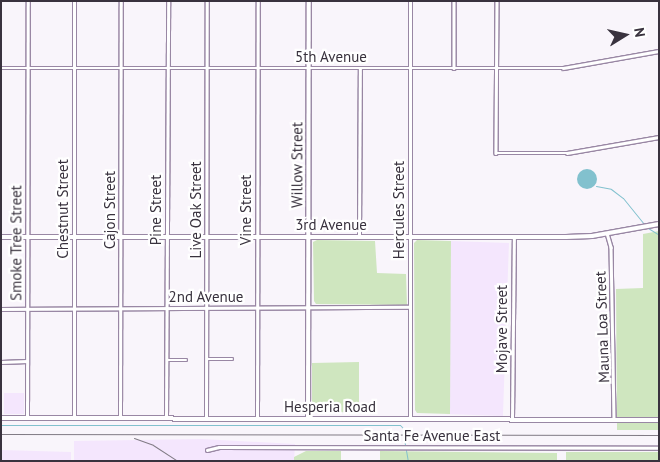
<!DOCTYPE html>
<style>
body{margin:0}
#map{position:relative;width:660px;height:462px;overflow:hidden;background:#f9f5fb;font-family:"PT Sans",sans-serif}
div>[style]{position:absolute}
.built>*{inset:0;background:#f4e6fd;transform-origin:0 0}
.green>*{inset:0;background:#cfe6bf;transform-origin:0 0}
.water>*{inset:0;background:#82c1ce}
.round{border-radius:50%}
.stream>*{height:1px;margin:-0.5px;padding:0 0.5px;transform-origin:0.5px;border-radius:0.5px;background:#82c1ce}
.roads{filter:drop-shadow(1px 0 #9987a4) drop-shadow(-1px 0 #9987a4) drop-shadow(0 1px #9987a4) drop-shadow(0 -1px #9987a4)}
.street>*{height:2.5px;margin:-1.25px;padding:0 1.25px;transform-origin:1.25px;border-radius:1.25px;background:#fff}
.secondary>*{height:4px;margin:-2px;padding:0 2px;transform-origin:2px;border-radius:2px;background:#fff}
.rail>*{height:1px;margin:-0.5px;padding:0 0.5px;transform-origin:0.5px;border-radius:0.5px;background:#817b85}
span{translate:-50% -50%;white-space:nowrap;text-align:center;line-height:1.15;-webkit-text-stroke:4.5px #fff;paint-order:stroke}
.street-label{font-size:15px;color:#39323e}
.frame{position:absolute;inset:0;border:2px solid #39323e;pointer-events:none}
.north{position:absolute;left:600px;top:10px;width:50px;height:50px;-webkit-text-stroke:4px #fff;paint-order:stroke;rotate:80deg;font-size:14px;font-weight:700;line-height:20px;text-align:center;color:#39323e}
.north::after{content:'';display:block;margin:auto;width:18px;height:22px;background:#39323e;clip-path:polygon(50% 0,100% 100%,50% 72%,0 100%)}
</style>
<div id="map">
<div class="built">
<i style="left:451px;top:241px;width:58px;height:173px;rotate:2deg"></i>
<i style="left:4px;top:393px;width:20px;height:21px"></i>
<i style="clip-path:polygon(202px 439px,295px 444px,294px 461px,74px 461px,74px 441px)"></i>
<i style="clip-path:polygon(1px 450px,71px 452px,71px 461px,1px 461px)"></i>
</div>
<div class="green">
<i style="clip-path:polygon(659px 231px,659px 430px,617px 430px,616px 289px,643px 288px,643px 234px)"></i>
<i style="clip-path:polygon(317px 240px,375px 241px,377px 273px,406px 274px,407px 305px,316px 304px,314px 301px,313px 242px)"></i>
<i style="clip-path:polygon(417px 240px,451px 241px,450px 414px,417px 413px,415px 410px,414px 243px)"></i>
<i style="clip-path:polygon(359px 362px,359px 413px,316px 411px,312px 401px,312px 363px)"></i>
<i style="clip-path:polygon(306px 451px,341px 451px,341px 461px,294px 461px,294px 457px)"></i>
<i style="clip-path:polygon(380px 451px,557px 453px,557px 461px,380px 461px)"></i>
<i style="left:659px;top:452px;width:9px;height:93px;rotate:90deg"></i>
</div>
<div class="water">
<i class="round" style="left:577px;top:169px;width:20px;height:20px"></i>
</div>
<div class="stream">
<i style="left:596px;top:186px;width:15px;rotate:11deg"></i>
<i style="left:611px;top:189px;width:15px;rotate:37deg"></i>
<i style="left:623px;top:198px;width:35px;rotate:51deg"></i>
<i style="left:648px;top:228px;width:13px;rotate:32deg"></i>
<i style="left:1px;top:425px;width:399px"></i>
<i style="left:400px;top:425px;width:4px;rotate:45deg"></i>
<i style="left:404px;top:439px;width:22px;rotate:80deg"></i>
</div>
<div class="roads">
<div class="street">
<i style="left:454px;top:1px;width:67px;rotate:90deg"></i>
<i style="left:497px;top:1px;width:152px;rotate:90.4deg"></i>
<i style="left:496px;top:153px;width:71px"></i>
<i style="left:567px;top:153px;width:93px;rotate:-9.9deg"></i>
<i style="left:1px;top:68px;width:562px"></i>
<i style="left:563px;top:68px;width:97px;rotate:-10deg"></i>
<i style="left:607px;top:233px;width:15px;rotate:74deg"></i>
<i style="left:611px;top:247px;width:173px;rotate:89deg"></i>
<i style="left:359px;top:237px;width:168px;rotate:-89.7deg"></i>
<i style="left:1px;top:309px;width:409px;rotate:-0.3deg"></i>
<i style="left:208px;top:359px;width:24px"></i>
<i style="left:167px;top:360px;width:19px"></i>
<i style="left:1px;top:362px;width:26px;rotate:-2deg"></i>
<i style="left:27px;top:418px;width:417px;rotate:-89.9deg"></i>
<i style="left:74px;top:418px;width:417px;rotate:-90deg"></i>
<i style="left:120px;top:418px;width:417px;rotate:-89.9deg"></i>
<i style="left:166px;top:418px;width:417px;rotate:-89.7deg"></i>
<i style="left:206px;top:418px;width:417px;rotate:-89.9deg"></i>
<i style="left:257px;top:418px;width:417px;rotate:-89.9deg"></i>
<i style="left:410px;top:418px;width:417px;rotate:-90deg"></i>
<i style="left:512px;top:419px;width:181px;rotate:-89.4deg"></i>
<i style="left:207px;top:450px;width:12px;rotate:-14deg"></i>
<i style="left:219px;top:447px;width:440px;rotate:0.1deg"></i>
</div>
<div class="secondary">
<i style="left:1px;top:237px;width:565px"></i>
<i style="left:566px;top:237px;width:26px;rotate:-2deg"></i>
<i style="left:592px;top:236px;width:68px;rotate:-10.2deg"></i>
<i style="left:1px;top:418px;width:658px;rotate:0.17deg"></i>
<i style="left:308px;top:418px;width:417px;rotate:-89.9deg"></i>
</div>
</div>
<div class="rail">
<i style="left:1px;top:434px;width:658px;rotate:0.09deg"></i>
<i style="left:134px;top:438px;width:20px;rotate:20deg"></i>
<i style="left:153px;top:445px;width:30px;rotate:33deg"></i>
</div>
<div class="street-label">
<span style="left:331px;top:57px">5th Avenue</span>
<span style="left:297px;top:165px;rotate:-90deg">Willow Street</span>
<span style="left:63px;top:209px;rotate:-90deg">Chestnut Street</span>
<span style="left:110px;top:210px;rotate:-90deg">Cajon Street</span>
<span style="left:156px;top:210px;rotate:-90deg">Pine Street</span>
<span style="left:196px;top:210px;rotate:-90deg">Live Oak Street</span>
<span style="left:246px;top:210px;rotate:-90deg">Vine Street</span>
<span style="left:399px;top:210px;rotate:-90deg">Hercules Street</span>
<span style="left:331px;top:225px">3rd Avenue</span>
<span style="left:16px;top:243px;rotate:-90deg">Smoke Tree Street</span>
<span style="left:206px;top:297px">2nd Avenue</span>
<span style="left:602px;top:327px;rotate:-92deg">Mauna Loa Street</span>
<span style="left:502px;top:329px;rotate:-90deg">Mojave Street</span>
<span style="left:330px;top:407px">Hesperia Road</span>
<span style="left:432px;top:436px">Santa Fe Avenue East</span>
</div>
<div class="frame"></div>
<div class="north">N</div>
</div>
